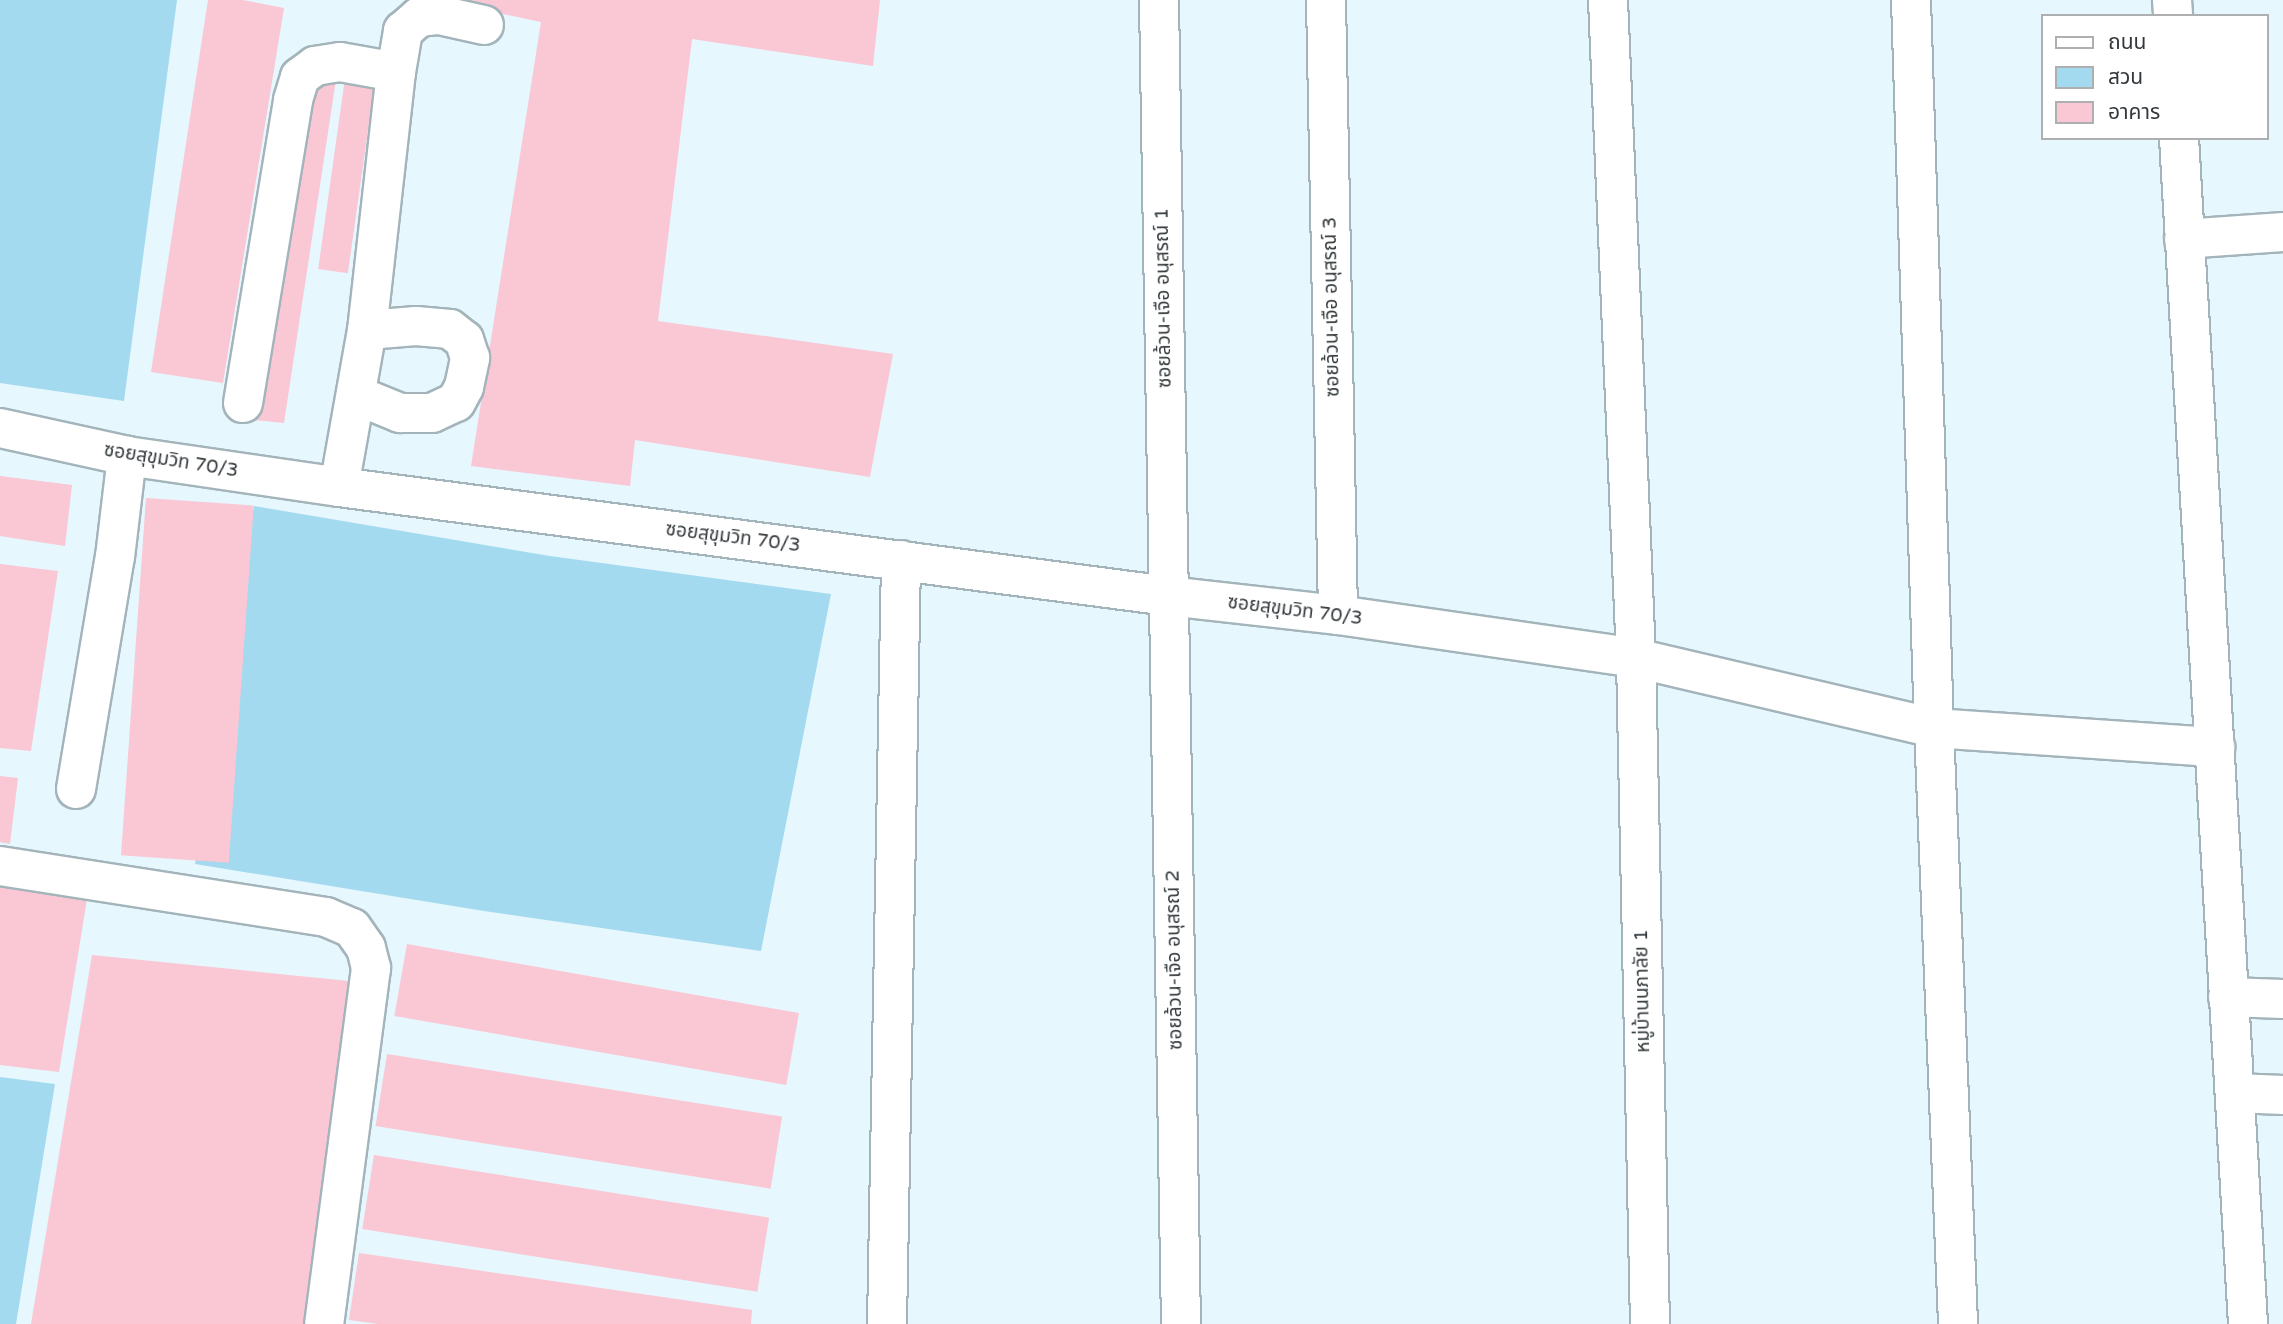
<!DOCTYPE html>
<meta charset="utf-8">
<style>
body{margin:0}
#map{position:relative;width:2283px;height:1324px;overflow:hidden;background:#e6f7fe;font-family:"Varela Round","Noto Sans Thai",sans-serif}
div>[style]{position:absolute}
.green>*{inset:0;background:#a4daef}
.building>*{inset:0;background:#fac7d4;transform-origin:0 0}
.roads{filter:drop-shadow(2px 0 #a3b4ba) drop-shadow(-2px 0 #a3b4ba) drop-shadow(0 2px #a3b4ba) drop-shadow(0 -2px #a3b4ba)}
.minor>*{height:38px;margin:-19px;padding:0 19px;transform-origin:19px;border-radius:19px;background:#fff}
span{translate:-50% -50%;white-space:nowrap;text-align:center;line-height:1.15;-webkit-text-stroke:6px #fff;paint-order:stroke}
.street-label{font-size:19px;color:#32383b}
.legend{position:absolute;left:2041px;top:14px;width:228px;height:126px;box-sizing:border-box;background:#fff;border:2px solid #adafb1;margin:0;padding:9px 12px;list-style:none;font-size:21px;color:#32383b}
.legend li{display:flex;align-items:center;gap:14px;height:35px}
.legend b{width:35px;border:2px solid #adafb1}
</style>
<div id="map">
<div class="green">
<i style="clip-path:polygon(0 0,177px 0,124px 401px,0 383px)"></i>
<i style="clip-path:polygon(254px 506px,550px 556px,831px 594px,761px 951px,484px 911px,195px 864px)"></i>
<i style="clip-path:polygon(0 1077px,55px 1084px,16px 1324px,0 1324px)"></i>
</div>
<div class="building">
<i style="clip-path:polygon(208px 0,243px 0,284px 8px,223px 383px,151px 372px)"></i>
<i style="clip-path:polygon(437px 0,880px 0,873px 66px,692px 39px,658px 321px,893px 354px,870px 477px,635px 440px,630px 486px,471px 466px,541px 22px)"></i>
<i style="left:346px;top:71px;width:30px;height:200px;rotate:8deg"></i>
<i style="clip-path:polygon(337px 73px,284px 423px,245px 419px,305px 79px)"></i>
<i style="clip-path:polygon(0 476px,72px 485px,65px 546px,0 536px)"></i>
<i style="left:146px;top:498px;width:108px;height:358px;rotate:4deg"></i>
<i style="clip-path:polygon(0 564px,58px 571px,31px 751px,0 748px)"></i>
<i style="clip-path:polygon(0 776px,18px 778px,10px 844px,0 842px)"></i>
<i style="clip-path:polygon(0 886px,87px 899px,59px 1072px,0 1065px)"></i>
<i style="left:407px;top:944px;width:398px;height:73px;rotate:10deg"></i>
<i style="clip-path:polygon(92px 955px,349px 981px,304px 1324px,31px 1324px)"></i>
<i style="left:387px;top:1054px;width:400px;height:73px;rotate:9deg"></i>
<i style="left:374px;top:1155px;width:400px;height:75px;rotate:9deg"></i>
<i style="clip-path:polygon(359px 1253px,752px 1310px,751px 1324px,378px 1324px,349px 1320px)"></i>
</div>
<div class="roads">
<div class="minor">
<i style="left:1159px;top:0;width:1324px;rotate:89.05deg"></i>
<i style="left:1326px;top:0;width:615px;rotate:88.88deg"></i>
<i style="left:1608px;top:0;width:659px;rotate:87.56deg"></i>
<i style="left:1636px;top:658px;width:666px;rotate:88.8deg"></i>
<i style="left:1911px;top:0;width:728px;rotate:88.19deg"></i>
<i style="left:1934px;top:728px;width:596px;rotate:87.69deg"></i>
<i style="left:2172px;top:0;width:16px;rotate:86deg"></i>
<i style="left:396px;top:72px;width:42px;rotate:-80.3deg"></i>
<i style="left:403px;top:31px;width:21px;rotate:-41deg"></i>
<i style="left:419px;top:17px;width:20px;rotate:-6deg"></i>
<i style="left:439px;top:15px;width:46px;rotate:12.5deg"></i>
<i style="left:2179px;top:138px;width:1188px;rotate:86.67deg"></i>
<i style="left:2184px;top:239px;width:99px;rotate:-4deg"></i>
<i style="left:356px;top:395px;width:48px;rotate:22.2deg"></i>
<i style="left:400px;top:413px;width:32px"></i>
<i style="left:432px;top:413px;width:26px;rotate:-25deg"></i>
<i style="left:456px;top:402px;width:17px;rotate:-62deg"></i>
<i style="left:464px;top:387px;width:30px;rotate:-78deg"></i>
<i style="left:470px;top:358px;width:19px;rotate:-108deg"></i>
<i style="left:464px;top:340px;width:18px;rotate:-142deg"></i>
<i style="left:450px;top:329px;width:34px;rotate:-175deg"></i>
<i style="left:416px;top:326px;width:49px;rotate:175.3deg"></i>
<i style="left:243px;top:403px;width:307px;rotate:-80.6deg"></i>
<i style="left:293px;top:100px;width:24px;rotate:-73deg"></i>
<i style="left:300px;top:77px;width:19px;rotate:-36deg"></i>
<i style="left:315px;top:66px;width:25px;rotate:-9deg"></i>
<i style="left:340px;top:62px;width:57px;rotate:10.1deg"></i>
<i style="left:396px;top:72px;width:260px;rotate:96.4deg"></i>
<i style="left:367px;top:330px;width:159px;rotate:100.1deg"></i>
<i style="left:0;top:428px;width:130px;rotate:12.4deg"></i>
<i style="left:127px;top:456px;width:214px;rotate:8.3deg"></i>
<i style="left:339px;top:487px;width:836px;rotate:7.49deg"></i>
<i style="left:1168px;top:596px;width:171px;rotate:6.4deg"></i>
<i style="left:1338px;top:615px;width:301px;rotate:8.2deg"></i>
<i style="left:1636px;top:658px;width:306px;rotate:13.2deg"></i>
<i style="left:1934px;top:728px;width:282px;rotate:3.9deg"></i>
<i style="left:76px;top:789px;width:235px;rotate:-80.5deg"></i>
<i style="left:115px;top:557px;width:102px;rotate:-83.2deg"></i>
<i style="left:0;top:866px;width:330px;rotate:8.9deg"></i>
<i style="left:326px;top:917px;width:28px;rotate:23deg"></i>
<i style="left:352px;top:928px;width:24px;rotate:55deg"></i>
<i style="left:366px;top:948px;width:21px;rotate:76deg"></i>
<i style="left:371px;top:968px;width:359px;rotate:97.5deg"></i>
<i style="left:2228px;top:997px;width:55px;rotate:2.1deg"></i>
<i style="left:2235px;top:1093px;width:48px;rotate:2.4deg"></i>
<i style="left:887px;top:1324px;width:764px;rotate:-88.95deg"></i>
</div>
</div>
<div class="street-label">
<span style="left:1164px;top:298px;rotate:-91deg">ซอยล้วน-เจือ อนุสรณ์ 1</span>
<span style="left:1332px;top:307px;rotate:-91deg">ซอยล้วน-เจือ อนุสรณ์ 3</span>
<span style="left:171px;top:461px;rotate:9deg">ซอยสุขุมวิท 70/3</span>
<span style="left:733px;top:538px;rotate:7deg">ซอยสุขุมวิท 70/3</span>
<span style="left:1295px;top:611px;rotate:7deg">ซอยสุขุมวิท 70/3</span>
<span style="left:1175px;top:960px;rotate:-91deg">ซอยล้วน-เจือ อนุสรณ์ 2</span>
<span style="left:1643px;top:991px;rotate:-91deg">หมู่บ้านนภาลัย 1</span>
</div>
<ul class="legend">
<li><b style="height:9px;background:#fff"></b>ถนน</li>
<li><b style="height:19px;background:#a4daef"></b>สวน</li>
<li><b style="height:19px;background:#fac7d4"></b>อาคาร</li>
</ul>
</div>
